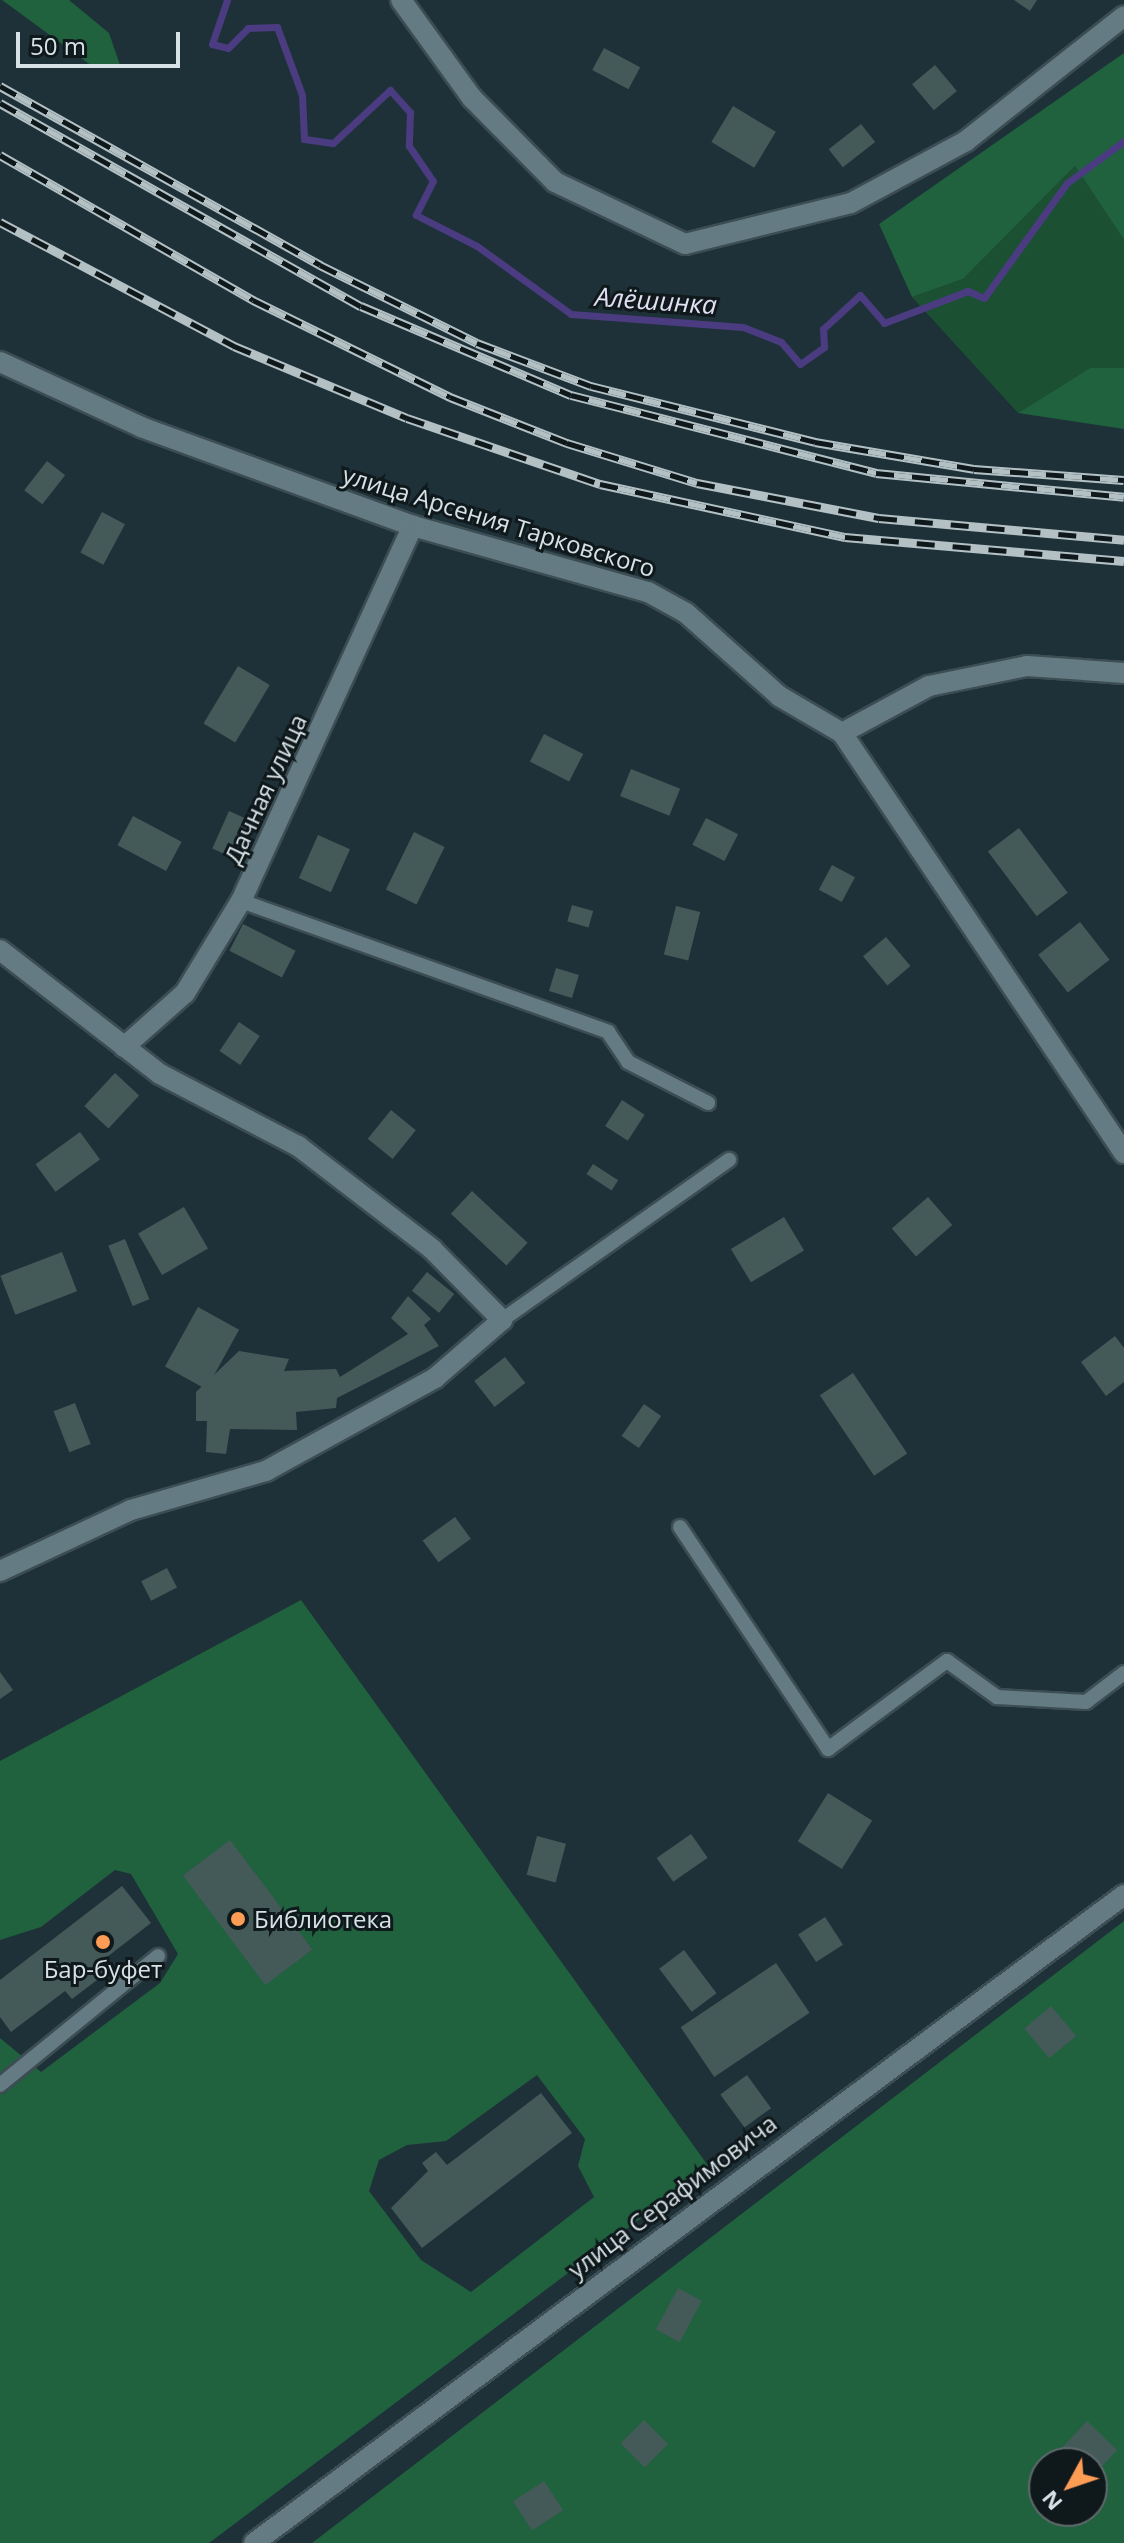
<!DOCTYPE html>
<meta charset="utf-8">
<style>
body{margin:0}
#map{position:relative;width:1124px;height:2543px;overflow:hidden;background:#1e3138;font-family:"Open Sans",sans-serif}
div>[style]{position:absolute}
.green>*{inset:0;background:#1b5033}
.forest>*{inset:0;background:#20613e}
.stream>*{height:7px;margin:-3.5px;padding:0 3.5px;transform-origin:3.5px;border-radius:3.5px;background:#4b3c81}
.building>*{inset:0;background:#435a59;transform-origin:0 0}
.roads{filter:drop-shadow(2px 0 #3c4d53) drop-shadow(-2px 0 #3c4d53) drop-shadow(0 2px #3c4d53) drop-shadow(0 -2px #3c4d53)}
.service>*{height:14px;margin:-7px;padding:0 7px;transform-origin:7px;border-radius:7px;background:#657b83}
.minor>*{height:20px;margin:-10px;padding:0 10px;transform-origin:10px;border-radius:10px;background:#657b83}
.rail>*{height:9px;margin-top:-4.5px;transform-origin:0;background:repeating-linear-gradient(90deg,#0f181b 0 18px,#b3c1c5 0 36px);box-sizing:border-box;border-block:2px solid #b3c1c5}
.dots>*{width:22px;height:22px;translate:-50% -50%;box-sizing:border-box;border:4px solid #0f181b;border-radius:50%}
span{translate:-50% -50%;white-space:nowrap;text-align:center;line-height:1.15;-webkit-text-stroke:6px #0f181b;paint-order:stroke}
.street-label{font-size:24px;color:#d6e2e6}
.poi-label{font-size:24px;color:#d6e2e6}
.left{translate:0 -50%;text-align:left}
.water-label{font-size:26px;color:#e1dff3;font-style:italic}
.north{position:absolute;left:1028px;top:2447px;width:80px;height:80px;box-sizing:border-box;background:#0f181b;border:2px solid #5f696c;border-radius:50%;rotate:230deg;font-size:22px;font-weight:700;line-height:32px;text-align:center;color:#d6e2e6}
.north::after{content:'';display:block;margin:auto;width:28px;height:36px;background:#fd9c55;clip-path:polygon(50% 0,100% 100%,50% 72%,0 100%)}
.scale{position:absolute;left:16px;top:32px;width:164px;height:36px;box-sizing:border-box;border:4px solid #d6e2e6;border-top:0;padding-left:10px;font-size:24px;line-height:28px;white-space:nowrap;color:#d6e2e6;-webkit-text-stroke:6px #0f181b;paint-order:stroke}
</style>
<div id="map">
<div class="green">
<i style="clip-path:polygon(1075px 166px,1124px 240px,1124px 368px,1090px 368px,1018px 413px,912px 297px,963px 279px)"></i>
</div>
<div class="forest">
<i style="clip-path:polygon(2px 0,69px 0,109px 33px,121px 68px,92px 66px)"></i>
<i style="clip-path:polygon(1124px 53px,1124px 240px,1075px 166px,963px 279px,912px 297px,879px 224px)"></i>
<i style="clip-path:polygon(1090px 368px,1124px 368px,1124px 429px,1018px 413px)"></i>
<i style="clip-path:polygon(evenodd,301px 1600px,709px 2167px,209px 2543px,0 2543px,0 2038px,41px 2072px,160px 1983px,178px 1954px,131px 1874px,115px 1870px,41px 1927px,0 1940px,0 1761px,301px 1600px,537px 2075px,585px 2139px,578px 2166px,594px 2197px,471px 2292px,421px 2260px,369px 2191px,379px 2160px,407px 2145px,446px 2141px,537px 2075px)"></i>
<i style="clip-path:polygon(evenodd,1124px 1921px,1124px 2543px,312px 2543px,410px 2468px,1124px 1921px,1044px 2463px,1092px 2463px,1092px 2511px,1044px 2511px,1044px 2463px)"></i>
</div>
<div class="stream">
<i style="left:227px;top:0;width:46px;rotate:108.8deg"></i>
<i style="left:212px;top:44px;width:16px;rotate:14deg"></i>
<i style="left:228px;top:48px;width:28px;rotate:-45deg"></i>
<i style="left:248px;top:28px;width:29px;rotate:-2deg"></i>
<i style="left:277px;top:27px;width:72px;rotate:69.8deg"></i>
<i style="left:302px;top:95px;width:44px;rotate:87.4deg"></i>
<i style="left:304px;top:139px;width:29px;rotate:8deg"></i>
<i style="left:333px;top:143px;width:78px;rotate:-42.9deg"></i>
<i style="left:390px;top:90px;width:30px;rotate:48deg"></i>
<i style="left:410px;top:112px;width:34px;rotate:92deg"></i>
<i style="left:409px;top:146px;width:42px;rotate:55.6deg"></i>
<i style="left:433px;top:181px;width:38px;rotate:117deg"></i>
<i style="left:416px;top:215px;width:68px;rotate:26.9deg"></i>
<i style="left:477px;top:246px;width:116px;rotate:35.9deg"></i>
<i style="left:571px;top:314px;width:172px;rotate:4.3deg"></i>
<i style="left:743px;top:327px;width:41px;rotate:21.5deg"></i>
<i style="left:781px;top:342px;width:29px;rotate:49deg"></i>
<i style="left:800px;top:364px;width:29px;rotate:-35deg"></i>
<i style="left:824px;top:347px;width:18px;rotate:-93deg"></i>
<i style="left:823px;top:329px;width:50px;rotate:-42.6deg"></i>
<i style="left:860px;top:295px;width:37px;rotate:49deg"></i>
<i style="left:884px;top:323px;width:90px;rotate:-20.9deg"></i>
<i style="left:968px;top:291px;width:17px;rotate:24deg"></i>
<i style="left:984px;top:298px;width:142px;rotate:-54.2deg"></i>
<i style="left:1067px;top:183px;width:71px;rotate:-36.4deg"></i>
</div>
<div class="building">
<i style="clip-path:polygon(1014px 0,1037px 0,1030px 11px)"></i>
<i style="left:604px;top:48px;width:41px;height:25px;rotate:28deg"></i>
<i style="left:935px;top:65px;width:34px;height:30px;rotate:50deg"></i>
<i style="left:733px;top:106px;width:50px;height:42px;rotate:31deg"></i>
<i style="left:861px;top:124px;width:23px;height:41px;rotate:52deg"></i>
<i style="left:47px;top:461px;width:23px;height:37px;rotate:38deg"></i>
<i style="left:102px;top:512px;width:26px;height:46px;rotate:28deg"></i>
<i style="left:238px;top:666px;width:37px;height:67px;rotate:31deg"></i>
<i style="left:544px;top:734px;width:44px;height:31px;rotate:27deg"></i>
<i style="left:631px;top:769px;width:53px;height:29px;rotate:22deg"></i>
<i style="left:229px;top:811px;width:27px;height:41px;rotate:24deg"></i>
<i style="left:133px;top:816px;width:55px;height:33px;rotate:28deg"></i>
<i style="left:706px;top:818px;width:36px;height:30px;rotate:27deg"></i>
<i style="left:1019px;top:828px;width:81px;height:39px;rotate:53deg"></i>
<i style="left:414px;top:832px;width:34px;height:64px;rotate:26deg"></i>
<i style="left:318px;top:835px;width:35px;height:47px;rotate:24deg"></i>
<i style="left:832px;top:865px;width:26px;height:28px;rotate:28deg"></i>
<i style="left:572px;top:905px;width:22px;height:17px;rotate:16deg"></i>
<i style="left:676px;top:906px;width:25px;height:50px;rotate:14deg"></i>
<i style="left:1080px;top:922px;width:48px;height:53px;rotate:52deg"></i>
<i style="left:243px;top:924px;width:59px;height:30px;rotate:27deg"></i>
<i style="left:886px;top:937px;width:38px;height:30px;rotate:50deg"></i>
<i style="left:556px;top:968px;width:24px;height:24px;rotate:17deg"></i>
<i style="left:239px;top:1022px;width:25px;height:35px;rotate:34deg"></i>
<i style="left:115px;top:1073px;width:33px;height:45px;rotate:43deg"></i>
<i style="left:622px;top:1100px;width:27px;height:31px;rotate:33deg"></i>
<i style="left:391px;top:1110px;width:32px;height:37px;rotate:39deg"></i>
<i style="left:80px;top:1132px;width:34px;height:55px;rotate:54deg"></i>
<i style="left:593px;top:1164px;width:30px;height:12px;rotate:33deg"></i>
<i style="left:472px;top:1191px;width:76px;height:31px;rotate:43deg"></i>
<i style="left:928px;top:1197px;width:37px;height:48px;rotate:49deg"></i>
<i style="left:184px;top:1207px;width:48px;height:53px;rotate:60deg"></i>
<i style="left:784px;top:1217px;width:39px;height:62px;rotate:59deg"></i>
<i style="left:125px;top:1239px;width:65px;height:18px;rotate:68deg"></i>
<i style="left:62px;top:1252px;width:42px;height:66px;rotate:69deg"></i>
<i style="left:427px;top:1272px;width:35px;height:24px;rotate:39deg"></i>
<i style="clip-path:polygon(408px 1296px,431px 1319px,424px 1325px,439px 1346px,337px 1398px,336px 1408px,296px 1412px,297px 1430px,230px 1429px,226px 1454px,206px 1452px,207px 1421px,196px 1421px,196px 1392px,239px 1351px,289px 1359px,284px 1371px,336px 1369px,340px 1377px,408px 1334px,391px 1318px)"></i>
<i style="left:198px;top:1307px;width:47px;height:68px;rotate:29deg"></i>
<i style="clip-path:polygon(1115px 1336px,1124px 1348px,1124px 1382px,1106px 1396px,1081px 1362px)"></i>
<i style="left:505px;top:1357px;width:33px;height:39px;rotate:52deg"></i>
<i style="left:853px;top:1373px;width:97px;height:40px;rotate:56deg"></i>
<i style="left:75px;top:1403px;width:44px;height:23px;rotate:69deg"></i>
<i style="left:644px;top:1404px;width:21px;height:39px;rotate:35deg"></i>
<i style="left:455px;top:1517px;width:27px;height:40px;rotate:54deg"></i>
<i style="left:167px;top:1568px;width:22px;height:29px;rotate:63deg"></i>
<i style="clip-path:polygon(0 1672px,13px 1690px,0 1699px)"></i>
<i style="left:828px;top:1793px;width:52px;height:57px;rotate:32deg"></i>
<i style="left:691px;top:1834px;width:29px;height:42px;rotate:55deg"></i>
<i style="left:537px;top:1836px;width:30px;height:40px;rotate:15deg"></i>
<i style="left:230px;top:1840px;width:137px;height:59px;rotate:53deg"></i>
<i style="clip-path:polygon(122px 1886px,151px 1923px,98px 1964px,105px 1974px,72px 1999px,65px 1991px,11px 2032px,0 2017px,0 1980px)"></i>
<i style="left:825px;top:1917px;width:33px;height:32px;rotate:57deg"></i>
<i style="left:684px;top:1950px;width:54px;height:31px;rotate:53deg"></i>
<i style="left:776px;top:1963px;width:60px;height:115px;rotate:56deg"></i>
<i style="left:1051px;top:2006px;width:39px;height:35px;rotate:50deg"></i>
<i style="left:747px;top:2075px;width:41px;height:33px;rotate:54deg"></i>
<i style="clip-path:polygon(541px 2093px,572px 2133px,422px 2248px,391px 2208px,428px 2171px,422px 2163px,436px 2152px,447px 2165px)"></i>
<i style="left:678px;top:2288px;width:27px;height:47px;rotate:28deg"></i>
<i style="left:644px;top:2420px;width:34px;height:33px;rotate:45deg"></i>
<i style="clip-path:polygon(1087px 2421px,1117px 2450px,1092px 2477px,1092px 2463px,1072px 2463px,1059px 2451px)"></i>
<i style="left:544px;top:2481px;width:35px;height:37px;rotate:57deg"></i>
</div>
<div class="roads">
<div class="service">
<i style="left:241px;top:901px;width:390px;rotate:19.6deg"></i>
<i style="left:608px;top:1032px;width:36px;rotate:56deg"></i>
<i style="left:628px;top:1062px;width:90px;rotate:27.1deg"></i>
<i style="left:502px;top:1320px;width:278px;rotate:-35.2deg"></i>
<i style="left:680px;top:1527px;width:267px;rotate:56.3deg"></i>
<i style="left:828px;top:1749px;width:148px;rotate:-36.5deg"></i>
<i style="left:947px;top:1661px;width:62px;rotate:35.8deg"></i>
<i style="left:997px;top:1697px;width:89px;rotate:3.2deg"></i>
<i style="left:1086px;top:1702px;width:48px;rotate:-37.3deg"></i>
<i style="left:0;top:2085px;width:204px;rotate:-39.2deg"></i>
</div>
<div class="minor">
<i style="left:401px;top:0;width:121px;rotate:54.1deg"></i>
<i style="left:472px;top:98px;width:118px;rotate:45.3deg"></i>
<i style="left:555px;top:182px;width:144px;rotate:25.5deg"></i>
<i style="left:685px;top:244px;width:171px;rotate:-13.9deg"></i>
<i style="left:851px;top:203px;width:131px;rotate:-28.3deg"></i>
<i style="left:966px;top:141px;width:201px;rotate:-38.3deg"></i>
<i style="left:0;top:362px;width:155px;rotate:24.7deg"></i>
<i style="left:141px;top:427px;width:289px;rotate:20deg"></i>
<i style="left:413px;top:526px;width:244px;rotate:15.7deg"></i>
<i style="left:648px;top:592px;width:43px;rotate:28.9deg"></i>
<i style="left:686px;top:613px;width:125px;rotate:41.7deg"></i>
<i style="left:779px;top:696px;width:73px;rotate:30.4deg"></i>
<i style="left:842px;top:733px;width:506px;rotate:56.12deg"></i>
<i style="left:842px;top:733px;width:99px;rotate:-28.4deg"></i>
<i style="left:929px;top:686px;width:100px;rotate:-11.5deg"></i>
<i style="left:1027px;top:666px;width:97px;rotate:4.1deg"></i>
<i style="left:0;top:950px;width:202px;rotate:37.8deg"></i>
<i style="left:160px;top:1074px;width:156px;rotate:27.6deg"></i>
<i style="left:298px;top:1146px;width:169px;rotate:37.5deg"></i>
<i style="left:432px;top:1249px;width:100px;rotate:45.4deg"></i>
<i style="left:502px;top:1320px;width:89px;rotate:139.1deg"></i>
<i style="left:435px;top:1378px;width:193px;rotate:151.2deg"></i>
<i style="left:266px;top:1471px;width:141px;rotate:163.9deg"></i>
<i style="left:131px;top:1510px;width:145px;rotate:155deg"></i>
<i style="left:124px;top:1047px;width:81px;rotate:-41.5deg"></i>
<i style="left:185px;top:993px;width:108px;rotate:-58.7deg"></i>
<i style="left:241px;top:901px;width:413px;rotate:-65.4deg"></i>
<i style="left:254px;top:2543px;width:1085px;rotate:-36.68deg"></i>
</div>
</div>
<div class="rail">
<i style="left:0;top:86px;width:367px;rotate:29.2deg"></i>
<i style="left:320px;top:265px;width:175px;rotate:26.4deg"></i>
<i style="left:477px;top:343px;width:122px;rotate:20.7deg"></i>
<i style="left:591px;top:386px;width:231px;rotate:14deg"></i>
<i style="left:815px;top:442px;width:161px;rotate:9.6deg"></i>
<i style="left:974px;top:469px;width:150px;rotate:4.2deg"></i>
<i style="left:0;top:103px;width:414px;rotate:29.4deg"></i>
<i style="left:361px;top:306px;width:228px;rotate:23deg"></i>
<i style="left:571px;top:395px;width:315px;rotate:14.3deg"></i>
<i style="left:876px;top:473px;width:249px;rotate:5.5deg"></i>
<i style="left:0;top:155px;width:292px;rotate:29.8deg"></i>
<i style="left:253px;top:300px;width:220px;rotate:26.2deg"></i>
<i style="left:450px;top:397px;width:126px;rotate:21.5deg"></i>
<i style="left:567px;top:443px;width:136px;rotate:17.1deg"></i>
<i style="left:697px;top:483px;width:185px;rotate:10.9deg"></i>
<i style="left:879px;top:518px;width:246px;rotate:5.1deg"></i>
<i style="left:0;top:222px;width:265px;rotate:27.9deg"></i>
<i style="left:234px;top:346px;width:187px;rotate:22.6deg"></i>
<i style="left:407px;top:418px;width:204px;rotate:18.9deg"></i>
<i style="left:600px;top:484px;width:251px;rotate:12.2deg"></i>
<i style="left:845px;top:537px;width:280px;rotate:4.9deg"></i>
</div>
<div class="dots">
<i style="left:238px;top:1919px;background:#fd9c55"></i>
<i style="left:103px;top:1942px;background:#fd9c55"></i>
</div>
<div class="street-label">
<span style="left:499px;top:521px;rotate:17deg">улица Арсения Тарковского</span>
<span style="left:265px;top:789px;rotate:-65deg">Дачная улица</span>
<span style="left:672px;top:2196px;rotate:-37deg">улица Серафимовича</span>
</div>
<div class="poi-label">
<span class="left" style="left:254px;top:1919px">Библиотека</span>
<span style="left:103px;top:1969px">Бар-буфет</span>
</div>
<div class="water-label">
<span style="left:656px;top:301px;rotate:4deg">Алёшинка</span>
</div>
<div class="north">N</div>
<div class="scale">50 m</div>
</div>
